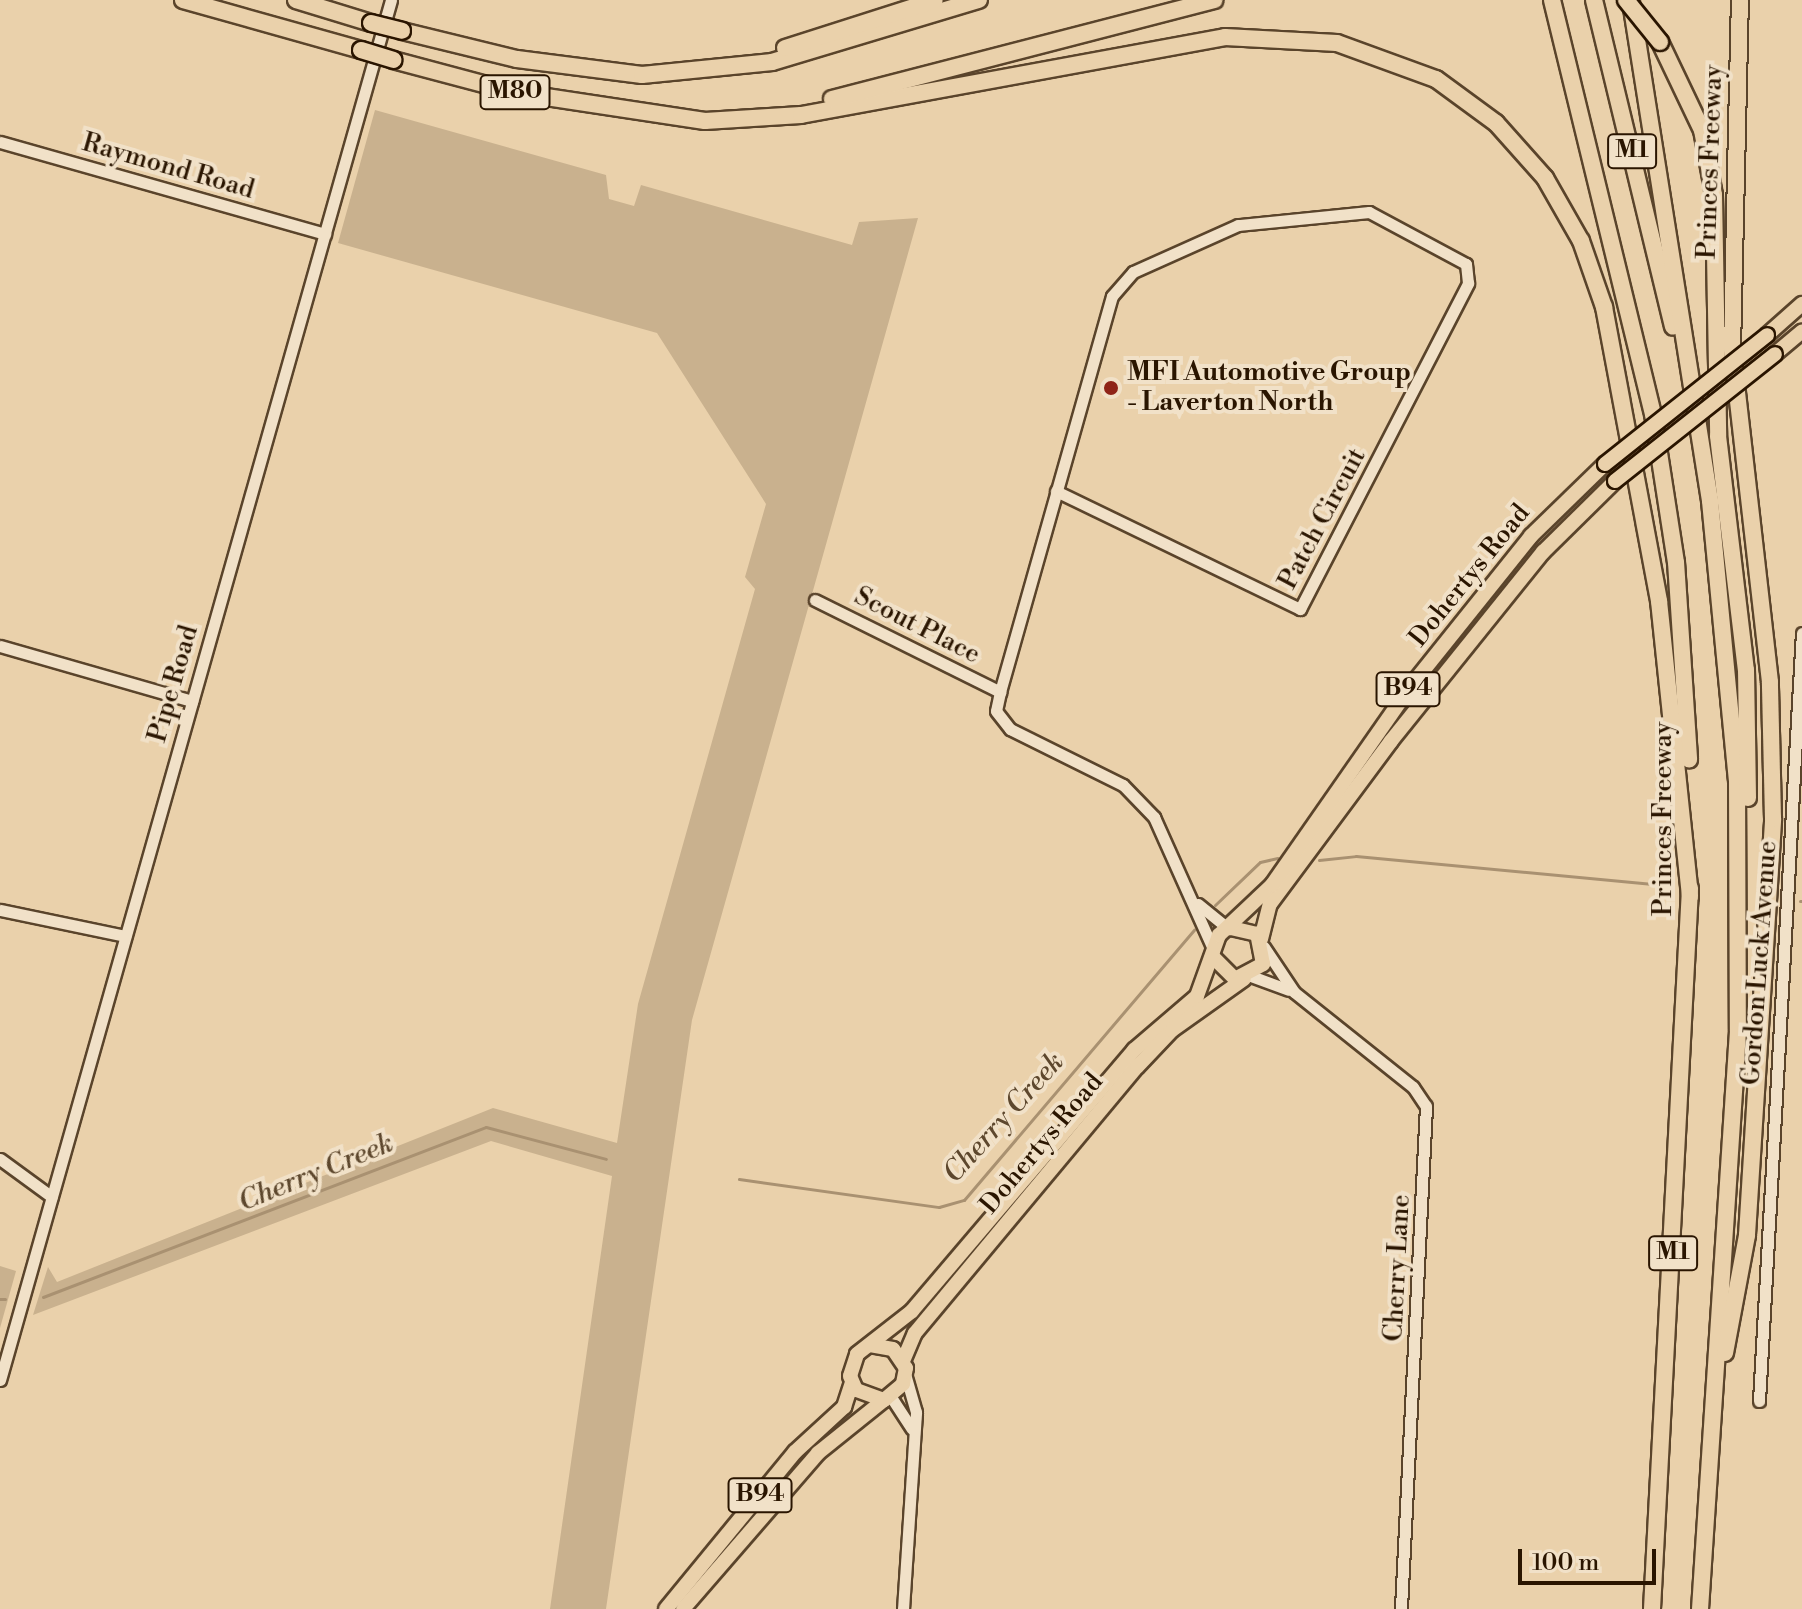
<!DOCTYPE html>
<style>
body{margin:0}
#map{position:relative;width:1802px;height:1609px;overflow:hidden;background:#ead1ab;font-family:"Libre Bodoni",serif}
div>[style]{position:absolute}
.green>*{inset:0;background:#c9b18e}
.stream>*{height:3px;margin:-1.5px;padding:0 1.5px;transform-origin:1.5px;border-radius:1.5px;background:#a99171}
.roads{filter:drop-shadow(2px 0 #5a442b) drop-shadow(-2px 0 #5a442b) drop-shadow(0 2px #5a442b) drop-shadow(0 -2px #5a442b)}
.minor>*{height:11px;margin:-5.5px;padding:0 5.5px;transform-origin:5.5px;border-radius:5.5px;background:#f1e1c8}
.major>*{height:14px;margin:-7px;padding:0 7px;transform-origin:7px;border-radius:7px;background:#ead1ab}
.highway>*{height:16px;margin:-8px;padding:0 8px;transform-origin:8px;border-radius:8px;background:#ead1ab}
.bridges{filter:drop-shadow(2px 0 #2a1500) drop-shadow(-2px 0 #2a1500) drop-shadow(0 2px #2a1500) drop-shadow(0 -2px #2a1500)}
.major-bridge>*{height:14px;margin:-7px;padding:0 7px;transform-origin:7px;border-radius:7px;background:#ead1ab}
.highway-bridge>*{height:16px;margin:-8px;padding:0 8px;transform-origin:8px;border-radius:8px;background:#ead1ab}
.dots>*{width:22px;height:22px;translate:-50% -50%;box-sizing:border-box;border:4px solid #f1e1c8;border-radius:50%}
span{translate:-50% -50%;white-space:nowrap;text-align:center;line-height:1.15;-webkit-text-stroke:8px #f1e1c8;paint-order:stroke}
.shield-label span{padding:2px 6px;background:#f1e1c8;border:2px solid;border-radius:6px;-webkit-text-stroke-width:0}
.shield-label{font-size:24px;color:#2a1500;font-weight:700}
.street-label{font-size:26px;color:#2a1500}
.poi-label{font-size:26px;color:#2a1500;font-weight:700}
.left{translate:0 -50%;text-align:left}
.water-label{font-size:28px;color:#5d472d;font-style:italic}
.scale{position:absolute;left:1518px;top:1549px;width:138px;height:36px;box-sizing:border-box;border:4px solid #2a1500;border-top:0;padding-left:10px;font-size:24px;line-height:28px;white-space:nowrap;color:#2a1500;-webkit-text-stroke:6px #f1e1c8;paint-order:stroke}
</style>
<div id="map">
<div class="green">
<i style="clip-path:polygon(375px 110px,606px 175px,609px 199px,634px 206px,641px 185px,852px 245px,859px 222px,918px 218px,692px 1020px,606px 1609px,550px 1609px,612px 1176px,491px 1141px,33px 1315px,48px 1267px,57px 1282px,493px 1108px,617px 1143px,638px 1004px,755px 589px,745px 577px,766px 504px,657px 333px,338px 243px)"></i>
<i style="clip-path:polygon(0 1266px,16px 1271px,0 1328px)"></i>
</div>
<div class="stream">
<i style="left:1319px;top:860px;width:37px;rotate:-6deg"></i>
<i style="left:1356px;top:856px;width:298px;rotate:5.4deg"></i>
<i style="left:1800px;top:901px;width:2px"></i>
<i style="left:1215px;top:905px;width:62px;rotate:-43.7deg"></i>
<i style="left:1260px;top:862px;width:18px;rotate:-13deg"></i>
<i style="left:739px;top:1179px;width:202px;rotate:8deg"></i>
<i style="left:939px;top:1207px;width:26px;rotate:-16deg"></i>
<i style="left:964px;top:1200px;width:355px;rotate:-49.6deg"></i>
<i style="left:43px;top:1297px;width:474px;rotate:-21deg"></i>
<i style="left:486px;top:1127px;width:124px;rotate:14.9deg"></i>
<i style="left:0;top:1299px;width:5px"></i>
</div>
<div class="roads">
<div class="minor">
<i style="left:0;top:142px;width:338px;rotate:15.8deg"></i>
<i style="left:1056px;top:491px;width:271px;rotate:25.8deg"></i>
<i style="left:1300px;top:609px;width:367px;rotate:-62.7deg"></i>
<i style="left:1468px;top:283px;width:19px;rotate:-96deg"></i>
<i style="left:1466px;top:264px;width:110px;rotate:-151.8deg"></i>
<i style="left:1369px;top:212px;width:132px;rotate:174.3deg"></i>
<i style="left:1238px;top:225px;width:115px;rotate:155.9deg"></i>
<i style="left:1133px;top:272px;width:32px;rotate:131deg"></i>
<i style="left:1112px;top:296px;width:412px;rotate:105.8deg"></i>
<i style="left:1000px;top:692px;width:19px;rotate:102deg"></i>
<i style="left:996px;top:711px;width:23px;rotate:52deg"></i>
<i style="left:1010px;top:729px;width:126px;rotate:26.4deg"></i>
<i style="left:1123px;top:785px;width:45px;rotate:45.9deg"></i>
<i style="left:1154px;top:817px;width:145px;rotate:65.9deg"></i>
<i style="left:815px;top:600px;width:207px;rotate:26.4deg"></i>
<i style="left:0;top:646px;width:200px;rotate:16deg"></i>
<i style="left:1198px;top:904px;width:40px;rotate:39deg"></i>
<i style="left:0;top:910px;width:128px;rotate:11.7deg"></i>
<i style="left:1264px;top:947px;width:54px;rotate:56.3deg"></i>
<i style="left:1294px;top:992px;width:152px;rotate:38.6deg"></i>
<i style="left:1413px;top:1087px;width:23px;rotate:56deg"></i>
<i style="left:1426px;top:1106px;width:504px;rotate:92.85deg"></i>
<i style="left:1251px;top:976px;width:40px;rotate:20.2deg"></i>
<i style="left:0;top:1159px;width:64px;rotate:36.2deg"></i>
<i style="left:0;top:1380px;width:1434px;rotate:-74.18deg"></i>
<i style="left:891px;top:1397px;width:38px;rotate:57deg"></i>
<i style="left:1759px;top:1401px;width:769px;rotate:-86.8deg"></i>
<i style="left:903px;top:1609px;width:197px;rotate:-86.2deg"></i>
<i style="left:916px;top:1412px;width:37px;rotate:-106deg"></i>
</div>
<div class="major">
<i style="left:1767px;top:335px;width:47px;rotate:-41.5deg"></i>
<i style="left:1775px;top:354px;width:35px;rotate:-40deg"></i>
<i style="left:1261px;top:939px;width:36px;rotate:-76deg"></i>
<i style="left:1270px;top:904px;width:203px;rotate:-53.4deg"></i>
<i style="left:1391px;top:741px;width:243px;rotate:-51.2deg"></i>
<i style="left:1543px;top:552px;width:101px;rotate:-44.6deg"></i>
<i style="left:1213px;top:957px;width:31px;rotate:45deg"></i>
<i style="left:1235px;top:979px;width:32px;rotate:-28deg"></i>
<i style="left:1263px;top:964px;width:31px;rotate:-101deg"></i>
<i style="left:1257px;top:934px;width:27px;rotate:-167deg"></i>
<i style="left:870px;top:1345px;width:23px;rotate:10deg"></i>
<i style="left:893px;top:1349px;width:23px;rotate:56deg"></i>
<i style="left:906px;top:1368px;width:16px;rotate:101deg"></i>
<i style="left:903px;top:1384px;width:25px;rotate:140deg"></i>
<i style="left:884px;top:1400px;width:30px;rotate:-160deg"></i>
<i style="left:856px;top:1390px;width:15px;rotate:-113deg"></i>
<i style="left:850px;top:1376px;width:23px;rotate:-72deg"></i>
<i style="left:857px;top:1354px;width:70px;rotate:-38deg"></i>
<i style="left:912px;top:1311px;width:343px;rotate:-49.6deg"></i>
<i style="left:1134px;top:1050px;width:83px;rotate:-40.6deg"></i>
<i style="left:1197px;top:996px;width:65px;rotate:-70.2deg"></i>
<i style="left:1219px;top:935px;width:73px;rotate:-43.3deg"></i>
<i style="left:1272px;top:885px;width:243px;rotate:-55.1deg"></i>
<i style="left:1411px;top:686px;width:192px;rotate:-51.3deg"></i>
<i style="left:1531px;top:536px;width:103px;rotate:-44.2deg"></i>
<i style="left:903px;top:1361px;width:30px;rotate:-67deg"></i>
<i style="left:915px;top:1333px;width:346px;rotate:-50.2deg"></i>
<i style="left:1137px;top:1067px;width:51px;rotate:-46.6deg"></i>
<i style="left:1172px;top:1030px;width:88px;rotate:-35.3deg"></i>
<i style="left:666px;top:1609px;width:203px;rotate:-50.6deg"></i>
<i style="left:795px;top:1452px;width:67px;rotate:-42.6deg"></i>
<i style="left:844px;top:1407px;width:25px;rotate:-72deg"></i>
<i style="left:683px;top:1609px;width:206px;rotate:-49.1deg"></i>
<i style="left:818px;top:1453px;width:85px;rotate:-38.8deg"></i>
</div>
<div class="highway">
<i style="left:183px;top:0;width:185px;rotate:15.7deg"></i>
<i style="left:296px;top:0;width:78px;rotate:17deg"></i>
<i style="left:1552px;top:0;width:426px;rotate:76.3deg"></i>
<i style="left:1653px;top:414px;width:150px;rotate:81.2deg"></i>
<i style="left:1676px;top:562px;width:198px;rotate:86.2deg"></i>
<i style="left:1594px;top:0;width:336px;rotate:76.4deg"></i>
<i style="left:1631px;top:2px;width:505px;rotate:81deg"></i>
<i style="left:1710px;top:501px;width:280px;rotate:84.5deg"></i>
<i style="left:1737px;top:780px;width:251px;rotate:89.8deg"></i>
<i style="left:1738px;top:1031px;width:579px;rotate:93.76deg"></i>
<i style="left:402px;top:31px;width:118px;rotate:13.7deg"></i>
<i style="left:517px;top:59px;width:126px;rotate:7.3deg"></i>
<i style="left:642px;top:75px;width:131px;rotate:-5.7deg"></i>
<i style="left:772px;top:62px;width:216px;rotate:-16.7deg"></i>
<i style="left:1660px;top:42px;width:98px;rotate:64.5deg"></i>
<i style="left:1702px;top:130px;width:66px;rotate:79.5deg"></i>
<i style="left:1714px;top:195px;width:241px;rotate:89deg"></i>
<i style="left:1718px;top:436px;width:236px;rotate:83.2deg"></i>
<i style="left:1746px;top:670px;width:128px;rotate:89.1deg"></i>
<i style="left:785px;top:48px;width:157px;rotate:-17.7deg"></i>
<i style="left:393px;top:60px;width:124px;rotate:14.9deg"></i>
<i style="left:513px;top:92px;width:194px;rotate:8.6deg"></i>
<i style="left:705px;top:121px;width:96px;rotate:-3.6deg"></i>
<i style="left:801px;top:115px;width:431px;rotate:-10.4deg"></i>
<i style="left:1225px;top:37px;width:112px;rotate:3.1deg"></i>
<i style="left:1337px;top:43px;width:105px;rotate:20deg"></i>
<i style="left:1436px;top:79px;width:74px;rotate:36.3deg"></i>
<i style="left:1496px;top:123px;width:74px;rotate:48.3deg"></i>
<i style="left:1545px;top:178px;width:73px;rotate:60.3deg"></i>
<i style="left:1581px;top:241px;width:70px;rotate:70.8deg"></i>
<i style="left:1604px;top:307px;width:299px;rotate:79.4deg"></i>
<i style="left:1659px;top:601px;width:297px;rotate:84deg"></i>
<i style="left:832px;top:99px;width:395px;rotate:-14.5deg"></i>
<i style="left:1725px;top:1353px;width:120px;rotate:-79.4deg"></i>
<i style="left:1747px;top:1235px;width:417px;rotate:-86.4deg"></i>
<i style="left:1773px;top:819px;width:137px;rotate:-91.3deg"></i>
<i style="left:1770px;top:682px;width:335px;rotate:-96.5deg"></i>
<i style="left:1732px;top:349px;width:349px;rotate:-88.7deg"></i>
<i style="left:1652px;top:1609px;width:722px;rotate:-86.98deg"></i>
</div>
</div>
<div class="bridges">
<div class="major-bridge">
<i style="left:1605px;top:464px;width:207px;rotate:-38.5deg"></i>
<i style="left:1615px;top:481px;width:204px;rotate:-38.4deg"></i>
</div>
<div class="highway-bridge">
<i style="left:1626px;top:0;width:54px;rotate:51deg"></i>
<i style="left:371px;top:23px;width:32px;rotate:14deg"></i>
<i style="left:361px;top:50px;width:34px;rotate:17deg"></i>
</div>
</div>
<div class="dots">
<i style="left:1111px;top:388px;background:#8f2418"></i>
</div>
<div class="shield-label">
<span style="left:515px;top:92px">M80</span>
<span style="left:1632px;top:151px">M1</span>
<span style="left:1408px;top:689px">B94</span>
<span style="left:1673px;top:1253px">M1</span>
<span style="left:760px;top:1495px">B94</span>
</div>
<div class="street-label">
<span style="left:1711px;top:162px;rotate:-88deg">Princes Freeway</span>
<span style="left:168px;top:167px;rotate:16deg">Raymond Road</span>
<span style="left:1323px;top:519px;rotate:-62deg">Patch Circuit</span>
<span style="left:1470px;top:576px;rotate:-51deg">Dohertys Road</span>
<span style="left:917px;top:626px;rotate:27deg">Scout Place</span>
<span style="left:174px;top:684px;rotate:-74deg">Pipe Road</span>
<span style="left:1664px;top:819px;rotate:-90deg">Princes Freeway</span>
<span style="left:1760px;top:963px;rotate:-86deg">Gordon Luck Avenue</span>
<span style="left:1042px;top:1144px;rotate:-50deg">Dohertys Road</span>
<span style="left:1398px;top:1268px;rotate:-87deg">Cherry Lane</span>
</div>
<div class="poi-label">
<span class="left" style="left:1127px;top:388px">MFI Automotive Group<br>- Laverton North</span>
</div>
<div class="water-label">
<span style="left:1004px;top:1118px;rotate:-48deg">Cherry Creek</span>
<span style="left:316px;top:1173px;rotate:-22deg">Cherry Creek</span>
</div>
<div class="scale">100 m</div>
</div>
